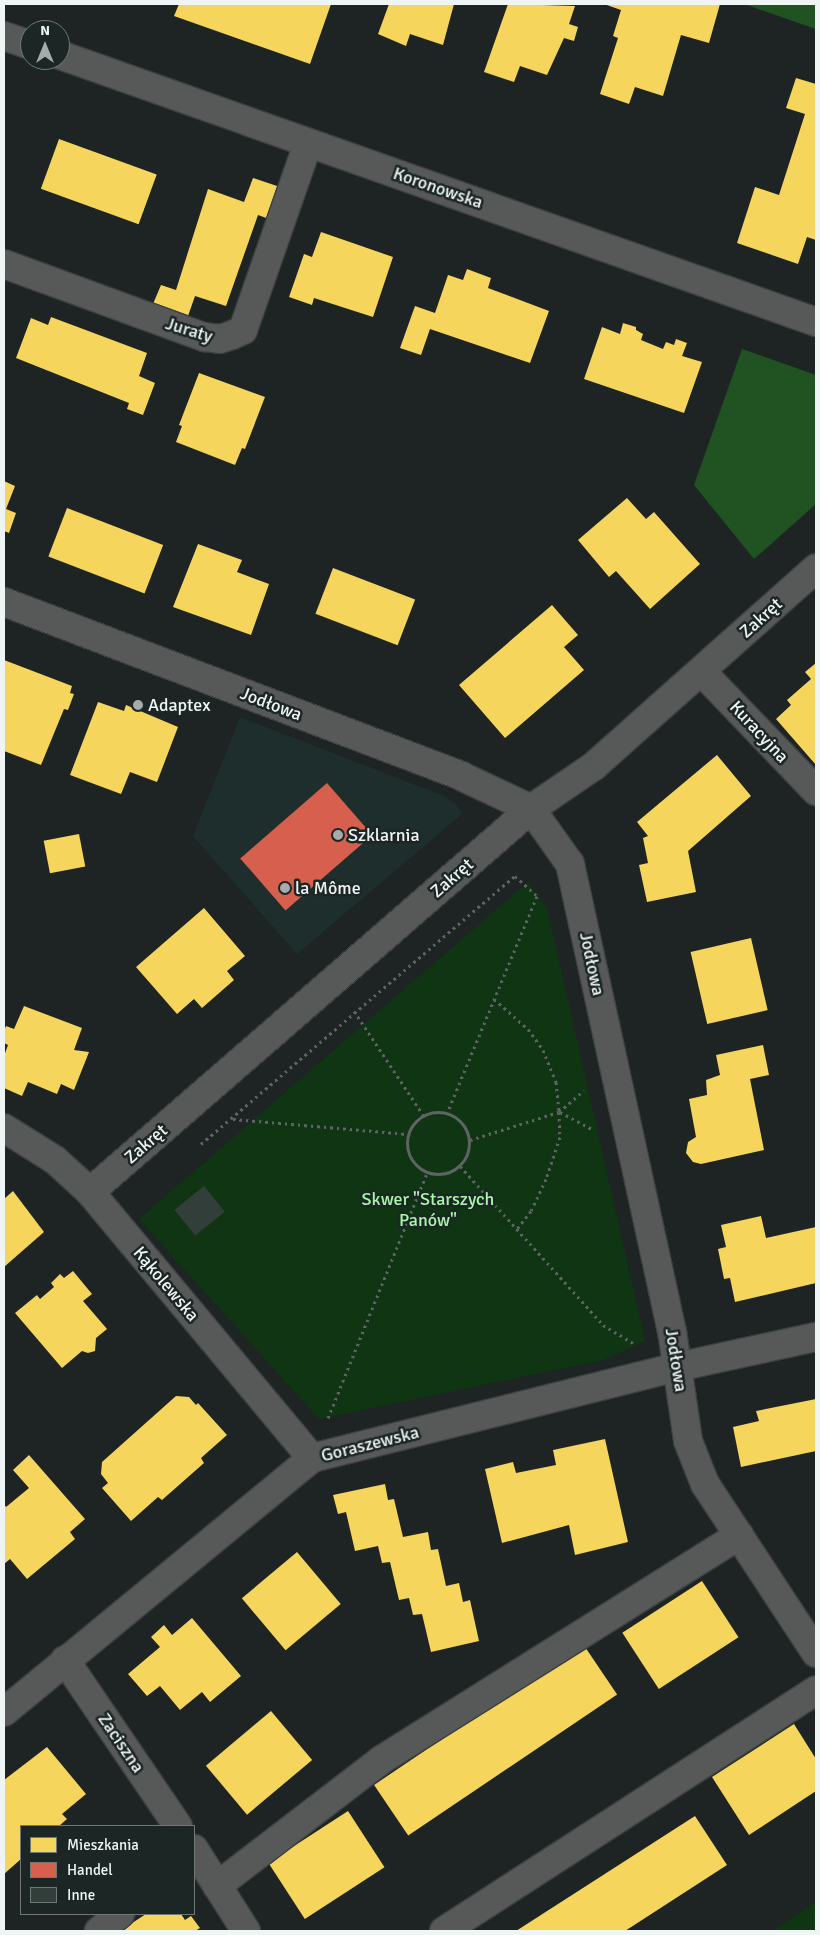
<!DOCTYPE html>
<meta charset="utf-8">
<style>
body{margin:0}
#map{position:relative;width:820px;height:1935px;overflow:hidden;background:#1e2423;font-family:Signika,sans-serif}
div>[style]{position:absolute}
.built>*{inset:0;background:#1e2e2d}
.green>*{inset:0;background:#0f3512}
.forest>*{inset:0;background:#215322}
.homes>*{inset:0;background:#f6d55c;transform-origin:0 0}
.shops>*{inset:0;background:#d6604d;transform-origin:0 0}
.building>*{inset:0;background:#323e3a;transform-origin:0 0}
.path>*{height:3px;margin-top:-1.5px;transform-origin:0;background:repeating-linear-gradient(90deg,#606363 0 2.5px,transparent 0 6.5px)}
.path>.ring{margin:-1.5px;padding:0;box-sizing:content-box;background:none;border:3px solid #606363;border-radius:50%}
.roads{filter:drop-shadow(1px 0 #3c4040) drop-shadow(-1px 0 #3c4040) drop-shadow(0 1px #3c4040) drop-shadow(0 -1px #3c4040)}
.street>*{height:28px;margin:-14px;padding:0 14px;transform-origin:14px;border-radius:14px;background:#575959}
.dots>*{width:14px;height:14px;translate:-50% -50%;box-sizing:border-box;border:2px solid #1c2625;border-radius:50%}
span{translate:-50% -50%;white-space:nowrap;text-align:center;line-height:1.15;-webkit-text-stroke:5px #1c2625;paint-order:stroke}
.street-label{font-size:18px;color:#eff5f5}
.poi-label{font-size:18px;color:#eff5f5}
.left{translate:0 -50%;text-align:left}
.park-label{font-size:18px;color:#a8f8a6}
.frame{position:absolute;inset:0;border:5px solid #eff5f5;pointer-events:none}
.legend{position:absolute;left:20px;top:1825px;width:175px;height:90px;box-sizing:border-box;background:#1c2625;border:1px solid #707978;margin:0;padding:6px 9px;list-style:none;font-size:15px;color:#eff5f5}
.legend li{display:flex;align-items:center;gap:10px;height:25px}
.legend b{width:25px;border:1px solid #707978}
.north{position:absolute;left:20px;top:20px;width:50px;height:50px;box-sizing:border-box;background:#1c2625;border:1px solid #707978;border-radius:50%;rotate:0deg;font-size:14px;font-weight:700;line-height:20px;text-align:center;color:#eff5f5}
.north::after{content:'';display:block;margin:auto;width:18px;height:22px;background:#a6acac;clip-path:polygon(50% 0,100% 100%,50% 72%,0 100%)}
</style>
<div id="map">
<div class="built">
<i style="clip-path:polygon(240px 717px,444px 796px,455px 803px,462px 814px,297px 954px,193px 836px)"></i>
</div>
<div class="green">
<i style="clip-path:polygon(528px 882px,547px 908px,645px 1341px,604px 1360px,319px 1419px,139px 1219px)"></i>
<i style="clip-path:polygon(816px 1902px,816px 1931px,772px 1931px)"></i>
</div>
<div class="forest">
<i style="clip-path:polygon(744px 4px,816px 4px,816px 29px)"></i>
<i style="clip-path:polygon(742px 349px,816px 375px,816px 504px,754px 559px,694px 485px)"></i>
</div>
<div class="homes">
<i style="clip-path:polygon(179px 4px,331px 4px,310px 64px,174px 16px)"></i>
<i style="clip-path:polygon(389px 4px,454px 4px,443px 45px,410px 34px,406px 46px,378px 34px)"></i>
<i style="clip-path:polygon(508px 4px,575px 6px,569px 24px,578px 27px,574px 41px,564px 38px,547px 75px,520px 66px,514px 82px,484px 72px)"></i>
<i style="clip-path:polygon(604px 4px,720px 4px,709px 43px,681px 35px,663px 96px,635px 87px,629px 104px,600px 94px,618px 38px,613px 36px,621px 10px)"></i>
<i style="clip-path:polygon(796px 78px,816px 84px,816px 240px,807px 237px,798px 264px,737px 243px,755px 187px,779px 195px,805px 114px,786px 108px)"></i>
<i style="left:59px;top:139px;width:104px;height:53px;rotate:20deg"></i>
<i style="clip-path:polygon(253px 178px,280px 187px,269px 219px,258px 215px,226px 306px,195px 296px,188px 316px,153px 304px,161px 285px,176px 290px,208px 189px,244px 202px)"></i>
<i style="clip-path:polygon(321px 232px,393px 257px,373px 317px,314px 298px,312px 305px,289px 297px,304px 254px,312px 257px)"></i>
<i style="clip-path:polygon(467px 269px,491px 278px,488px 288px,549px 311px,530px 363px,430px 329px,421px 355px,400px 348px,415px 306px,435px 313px,448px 275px,463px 280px)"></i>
<i style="clip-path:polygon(51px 317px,147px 353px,139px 376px,155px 383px,143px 415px,127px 409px,129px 403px,16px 358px,31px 318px,48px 325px)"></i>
<i style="clip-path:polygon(623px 323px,636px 327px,636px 330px,643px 334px,641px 340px,663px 349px,666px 342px,674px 345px,676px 339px,687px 343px,682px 356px,702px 362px,684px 413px,584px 379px,602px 327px,620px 334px)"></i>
<i style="clip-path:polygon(199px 373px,265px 397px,245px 449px,242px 448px,235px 465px,176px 442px,182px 426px,179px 425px)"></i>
<i style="clip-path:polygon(4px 481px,15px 486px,6px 509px,16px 513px,9px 533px,4px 531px)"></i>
<i style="clip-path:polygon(627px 498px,646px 519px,654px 512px,700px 564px,650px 609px,616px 571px,609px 577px,578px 540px)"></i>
<i style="left:67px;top:508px;width:103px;height:52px;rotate:21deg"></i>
<i style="clip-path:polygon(198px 544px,242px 560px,237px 572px,269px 584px,251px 635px,173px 607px)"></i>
<i style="left:333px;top:568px;width:88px;height:49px;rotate:21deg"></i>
<i style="clip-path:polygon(552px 605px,578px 635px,564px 647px,584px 670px,505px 738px,459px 685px)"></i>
<i style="clip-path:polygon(4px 660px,72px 686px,70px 693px,74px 694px,68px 710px,64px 709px,41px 765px,4px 751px)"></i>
<i style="clip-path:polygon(816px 663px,816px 765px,776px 719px,791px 705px,787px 700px,811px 679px,805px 672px)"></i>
<i style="clip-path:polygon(98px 702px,124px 711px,126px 705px,178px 727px,157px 782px,130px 772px,121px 794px,70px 775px)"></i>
<i style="clip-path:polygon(717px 755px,751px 796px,688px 851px,696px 892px,647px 902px,639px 865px,648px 863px,643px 838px,648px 836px,637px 822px)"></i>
<i style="left:79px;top:834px;width:33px;height:36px;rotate:79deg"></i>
<i style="clip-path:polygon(204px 908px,245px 956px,227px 971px,234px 980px,202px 1008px,194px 999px,177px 1014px,136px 967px)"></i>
<i style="left:751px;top:938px;width:74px;height:62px;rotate:77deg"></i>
<i style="clip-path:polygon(24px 1006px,82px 1028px,74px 1050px,89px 1052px,74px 1090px,61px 1084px,57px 1094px,28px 1082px,22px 1096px,4px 1088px,4px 1056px,8px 1045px,4px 1043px,4px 1031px,6px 1026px,14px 1029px)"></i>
<i style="clip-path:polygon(763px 1045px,769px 1075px,750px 1079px,764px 1150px,701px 1164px,693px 1162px,686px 1153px,688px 1142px,696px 1137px,689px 1099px,707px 1095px,706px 1080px,720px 1075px,716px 1055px)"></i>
<i style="clip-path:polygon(13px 1191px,44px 1232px,4px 1267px,4px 1199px)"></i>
<i style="clip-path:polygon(761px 1216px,766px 1238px,816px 1227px,816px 1283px,735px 1302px,730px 1278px,724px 1279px,718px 1249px,726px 1247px,721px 1225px)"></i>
<i style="clip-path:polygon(73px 1271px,92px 1294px,83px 1301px,107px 1329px,96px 1338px,95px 1351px,88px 1353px,82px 1351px,62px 1368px,15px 1313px,37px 1295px,40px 1299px,54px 1287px,51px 1283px,60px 1274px,64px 1278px)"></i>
<i style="clip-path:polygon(176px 1396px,189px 1397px,196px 1405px,198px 1403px,227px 1435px,201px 1458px,204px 1463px,162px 1500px,158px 1497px,131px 1521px,102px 1488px,108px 1483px,101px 1474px,102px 1462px)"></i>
<i style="clip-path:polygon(816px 1399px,816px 1451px,741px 1467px,733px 1427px,759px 1421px,756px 1411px)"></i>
<i style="clip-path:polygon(605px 1439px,628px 1542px,575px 1555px,569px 1525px,502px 1543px,485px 1469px,513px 1462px,516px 1473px,556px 1465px,553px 1450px)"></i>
<i style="clip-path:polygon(29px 1455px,85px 1519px,70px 1532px,75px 1539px,27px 1579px,10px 1559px,4px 1564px,4px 1504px,6px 1507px,29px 1488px,13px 1470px)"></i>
<i style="clip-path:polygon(385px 1484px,388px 1500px,394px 1499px,403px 1537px,428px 1532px,431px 1550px,438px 1549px,446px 1586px,459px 1583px,463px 1602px,470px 1600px,479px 1641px,431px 1652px,422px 1614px,413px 1615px,409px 1598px,399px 1600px,390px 1562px,382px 1563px,378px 1546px,355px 1551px,346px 1512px,338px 1514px,333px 1495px)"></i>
<i style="left:297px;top:1552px;width:68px;height:72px;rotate:50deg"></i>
<i style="left:702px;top:1581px;width:67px;height:95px;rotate:57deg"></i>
<i style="clip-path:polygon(192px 1618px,241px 1676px,210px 1702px,202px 1692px,180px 1710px,160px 1686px,147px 1696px,128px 1674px,160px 1647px,151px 1637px,164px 1625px,172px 1635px)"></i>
<i style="left:583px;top:1644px;width:61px;height:252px;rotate:56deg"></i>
<i style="left:271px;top:1711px;width:64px;height:85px;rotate:50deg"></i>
<i style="clip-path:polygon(794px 1724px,816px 1759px,816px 1791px,749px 1835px,712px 1777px)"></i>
<i style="clip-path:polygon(47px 1747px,86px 1794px,62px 1814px,67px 1819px,59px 1826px,21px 1826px,21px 1859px,4px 1874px,4px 1780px)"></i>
<i style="left:348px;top:1811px;width:67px;height:95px;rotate:57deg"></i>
<i style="clip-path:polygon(695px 1816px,727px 1865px,625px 1931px,516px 1931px)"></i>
<i style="clip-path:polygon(146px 1914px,181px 1914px,185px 1920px,191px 1916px,200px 1928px,195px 1931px,120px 1931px)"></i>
</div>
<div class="shops">
<i style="left:327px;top:783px;width:69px;height:115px;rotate:49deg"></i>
</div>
<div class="building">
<i style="left:204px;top:1186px;width:33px;height:38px;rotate:51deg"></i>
</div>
<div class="path">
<i style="left:494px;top:999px;width:45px;rotate:41.4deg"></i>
<i style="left:528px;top:1029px;width:26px;rotate:54deg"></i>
<i style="left:543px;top:1050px;width:35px;rotate:68deg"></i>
<i style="left:556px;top:1082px;width:30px;rotate:84deg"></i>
<i style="left:559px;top:1112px;width:25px;rotate:88deg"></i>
<i style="left:560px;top:1137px;width:44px;rotate:108.4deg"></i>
<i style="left:546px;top:1179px;width:35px;rotate:115deg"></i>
<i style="left:531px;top:1211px;width:23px;rotate:128deg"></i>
<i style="left:354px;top:1011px;width:125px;rotate:56.4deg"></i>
<i class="ring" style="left:407px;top:1112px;width:59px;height:59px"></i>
<i style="left:560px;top:1112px;width:38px;rotate:28deg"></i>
<i style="left:233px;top:1119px;width:175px;rotate:4.9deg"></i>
<i style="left:470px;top:1140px;width:93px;rotate:-17.5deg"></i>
<i style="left:559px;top:1112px;width:33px;rotate:-41deg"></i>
<i style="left:201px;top:1144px;width:413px;rotate:-40.5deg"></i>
<i style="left:515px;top:876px;width:30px;rotate:42deg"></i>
<i style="left:537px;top:896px;width:235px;rotate:112.5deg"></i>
<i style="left:460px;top:1166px;width:214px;rotate:48deg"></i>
<i style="left:603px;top:1325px;width:35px;rotate:31deg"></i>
<i style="left:328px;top:1418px;width:264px;rotate:-68deg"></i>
</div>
<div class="roads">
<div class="street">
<i style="left:4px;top:36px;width:28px;rotate:19deg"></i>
<i style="left:60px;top:55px;width:802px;rotate:19.45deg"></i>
<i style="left:4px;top:264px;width:213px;rotate:20.1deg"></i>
<i style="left:204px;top:337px;width:16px;rotate:7deg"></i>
<i style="left:220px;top:339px;width:13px;rotate:-18deg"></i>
<i style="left:232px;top:335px;width:12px;rotate:-24deg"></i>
<i style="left:243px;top:330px;width:198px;rotate:-70.8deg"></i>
<i style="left:4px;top:602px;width:489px;rotate:20.8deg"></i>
<i style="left:461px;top:776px;width:77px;rotate:25.2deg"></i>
<i style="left:531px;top:809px;width:67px;rotate:54.7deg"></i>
<i style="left:570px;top:864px;width:478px;rotate:77.7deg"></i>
<i style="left:672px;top:1331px;width:111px;rotate:81.7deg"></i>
<i style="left:688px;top:1441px;width:46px;rotate:68.4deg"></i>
<i style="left:705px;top:1484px;width:202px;rotate:56.7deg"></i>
<i style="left:702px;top:672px;width:165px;rotate:46.2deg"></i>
<i style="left:4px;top:1128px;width:60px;rotate:32.1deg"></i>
<i style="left:55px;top:1160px;width:47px;rotate:42.4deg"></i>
<i style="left:90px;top:1192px;width:346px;rotate:50.2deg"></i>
<i style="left:90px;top:1192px;width:584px;rotate:-40.97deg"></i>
<i style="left:531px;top:809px;width:76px;rotate:-34.3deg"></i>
<i style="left:594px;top:766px;width:297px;rotate:-41.7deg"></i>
<i style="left:65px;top:1660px;width:201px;rotate:55.8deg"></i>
<i style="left:4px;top:1712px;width:399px;rotate:-39.5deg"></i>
<i style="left:312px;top:1458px;width:376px;rotate:-14deg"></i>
<i style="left:677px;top:1367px;width:142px;rotate:-12.2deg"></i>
<i style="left:194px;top:1849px;width:97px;rotate:57.6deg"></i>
<i style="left:217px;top:1886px;width:207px;rotate:-37.5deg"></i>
<i style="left:381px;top:1760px;width:423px;rotate:-32.1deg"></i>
<i style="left:99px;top:1931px;width:27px;rotate:-39deg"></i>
<i style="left:444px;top:1931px;width:443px;rotate:-32.9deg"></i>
</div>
</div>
<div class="dots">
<i style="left:138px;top:705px;background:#a6acac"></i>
<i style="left:338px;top:835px;background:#a6acac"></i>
<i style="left:285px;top:888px;background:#a6acac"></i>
</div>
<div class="street-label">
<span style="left:438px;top:188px;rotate:19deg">Koronowska</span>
<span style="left:189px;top:330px;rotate:17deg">Juraty</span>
<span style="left:761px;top:618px;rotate:-42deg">Zakręt</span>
<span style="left:271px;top:704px;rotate:21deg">Jodłowa</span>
<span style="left:759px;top:732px;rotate:47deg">Kuracyjna</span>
<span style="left:452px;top:878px;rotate:-41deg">Zakręt</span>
<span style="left:592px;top:964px;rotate:78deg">Jodłowa</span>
<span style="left:146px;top:1144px;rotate:-41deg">Zakręt</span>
<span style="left:166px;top:1284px;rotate:50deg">Kąkolewska</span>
<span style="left:676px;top:1360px;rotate:81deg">Jodłowa</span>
<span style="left:370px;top:1444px;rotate:-14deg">Goraszewska</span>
<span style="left:121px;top:1743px;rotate:56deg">Zaciszna</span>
</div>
<div class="poi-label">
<span class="left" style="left:148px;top:705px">Adaptex</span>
<span class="left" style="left:348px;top:835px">Szklarnia</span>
<span class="left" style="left:295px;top:888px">la Môme</span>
</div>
<div class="park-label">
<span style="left:428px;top:1210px">Skwer "Starszych<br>Panów"</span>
</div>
<div class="frame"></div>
<ul class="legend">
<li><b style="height:14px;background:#f6d55c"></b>Mieszkania</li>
<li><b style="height:14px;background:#d6604d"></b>Handel</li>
<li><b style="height:14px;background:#323e3a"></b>Inne</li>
</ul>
<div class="north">N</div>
</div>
